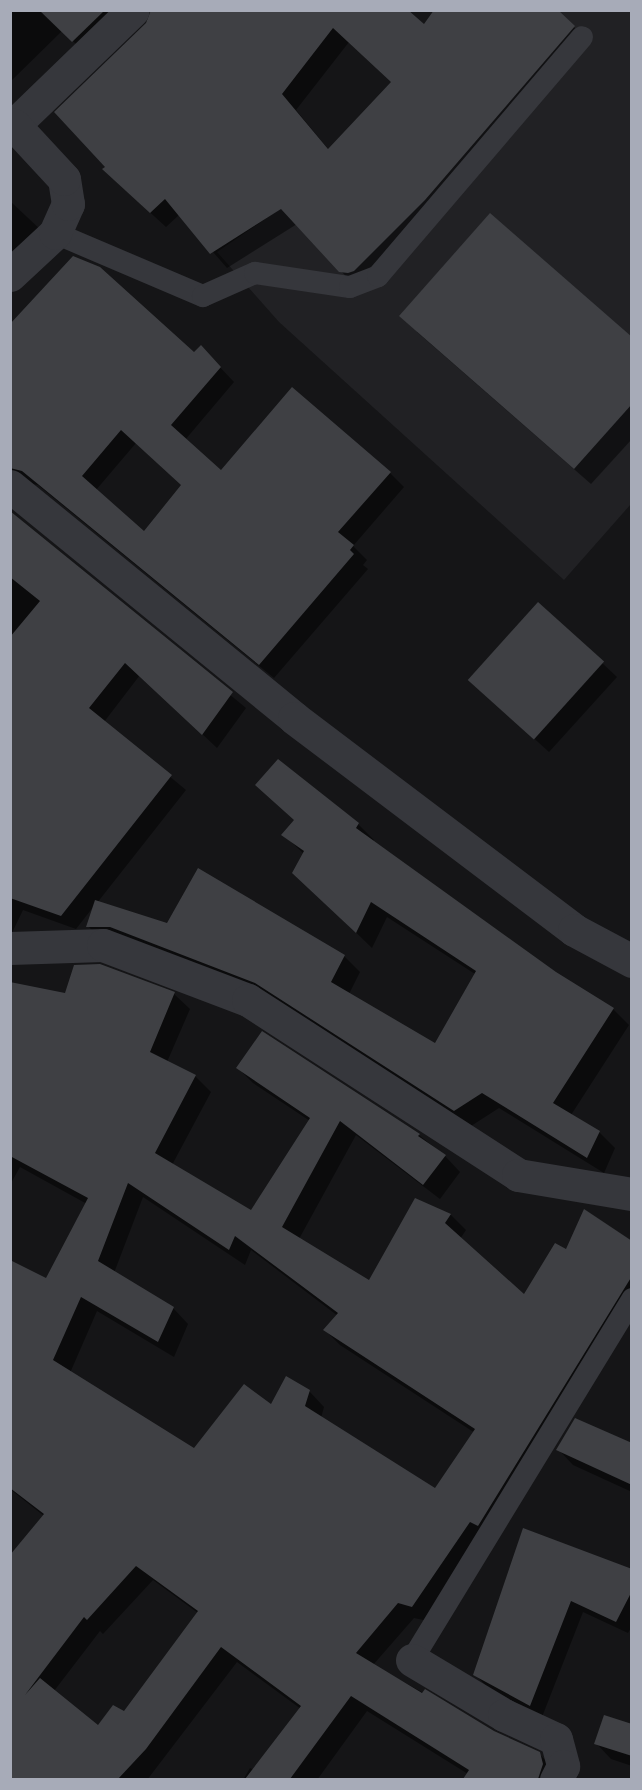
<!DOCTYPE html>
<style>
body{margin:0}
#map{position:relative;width:642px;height:1790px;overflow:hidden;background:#151517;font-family:"Sofia Sans Condensed",sans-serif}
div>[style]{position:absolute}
.built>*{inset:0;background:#212124}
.shadow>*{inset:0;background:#0007}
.building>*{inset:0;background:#3f4044;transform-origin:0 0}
.service>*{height:22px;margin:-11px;padding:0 11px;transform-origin:11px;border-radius:11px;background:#36373c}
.minor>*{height:33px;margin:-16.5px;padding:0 16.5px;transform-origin:16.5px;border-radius:16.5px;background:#36373c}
span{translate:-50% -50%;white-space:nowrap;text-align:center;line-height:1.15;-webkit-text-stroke:5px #101012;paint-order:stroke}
.frame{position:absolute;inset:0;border:12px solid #a7abb8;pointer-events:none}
</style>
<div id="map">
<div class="built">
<i style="clip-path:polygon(504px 11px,631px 11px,631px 504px,564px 580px,279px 322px,217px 252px,309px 189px)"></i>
</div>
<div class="shadow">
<i style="clip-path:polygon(10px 10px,137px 10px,89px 56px,62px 31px,10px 82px)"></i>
<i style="clip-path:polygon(evenodd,147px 24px,574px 27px,589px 42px,355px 286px,297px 224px,227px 268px,180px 214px,166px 227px,119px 184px,147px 24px,349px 42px,393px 82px,329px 150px,296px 110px,349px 42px)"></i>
<i style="clip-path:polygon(10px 201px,43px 232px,10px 262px)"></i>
<i style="clip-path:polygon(evenodd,10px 327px,194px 355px,215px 362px,234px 382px,185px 440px,221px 472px,390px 473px,404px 487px,353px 546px,367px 560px,363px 565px,368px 569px,274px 678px,38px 485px,22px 482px,10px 473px,10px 327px,136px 443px,182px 485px,144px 533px,96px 490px,136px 443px)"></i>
<i style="clip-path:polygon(417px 332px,632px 339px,632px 439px,591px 484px)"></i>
<i style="clip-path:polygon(10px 513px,246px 708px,217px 748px,140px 675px,104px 722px,186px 790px,97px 903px,167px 925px,344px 956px,360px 972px,349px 994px,435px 1045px,475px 974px,387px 917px,372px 948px,310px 888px,304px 854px,283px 834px,358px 824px,374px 840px,372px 842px,555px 974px,613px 1009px,629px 1025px,571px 1115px,599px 1132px,615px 1148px,604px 1173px,499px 1108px,471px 1126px,103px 942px,88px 926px,94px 906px,76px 929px,23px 910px,10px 937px)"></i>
<i style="clip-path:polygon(539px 604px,617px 677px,549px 752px,484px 693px)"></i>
<i style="clip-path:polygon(evenodd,10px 983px,66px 995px,174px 994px,190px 1009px,167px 1062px,195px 1076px,211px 1092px,172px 1165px,252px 1212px,310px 1121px,253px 1083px,238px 1068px,262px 1033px,419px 1135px,445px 1156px,460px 1172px,440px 1199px,356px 1135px,299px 1239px,369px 1282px,416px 1200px,451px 1215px,466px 1230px,460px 1239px,524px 1296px,567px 1251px,632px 1242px,632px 1318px,428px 1621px,414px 1618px,373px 1665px,494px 1732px,539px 1754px,555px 1769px,558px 1780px,465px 1780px,468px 1774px,367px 1711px,317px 1780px,243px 1780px,250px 1768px,254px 1770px,301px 1709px,237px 1662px,147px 1780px,10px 1780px,10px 1683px,44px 1516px,10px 1489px,10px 1261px,47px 1280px,87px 1204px,20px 1167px,10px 1185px,10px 983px,143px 1197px,245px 1265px,251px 1250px,338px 1316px,325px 1330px,340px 1345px,475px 1433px,435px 1490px,321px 1418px,324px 1407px,309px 1391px,272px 1407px,194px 1450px,70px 1373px,97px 1311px,174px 1357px,188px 1324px,173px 1308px,114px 1273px,143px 1197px,10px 983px,153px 1580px,198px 1613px,124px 1713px,98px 1727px,54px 1691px,100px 1631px,103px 1634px,153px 1580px)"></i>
<i style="clip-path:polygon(632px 1444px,632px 1492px,573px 1465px,558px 1449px)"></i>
<i style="clip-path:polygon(524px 1530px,632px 1570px,632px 1626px,628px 1633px,583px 1612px,542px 1717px,487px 1687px,475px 1674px)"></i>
<i style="clip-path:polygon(632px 1726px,632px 1766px,611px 1759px,596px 1743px)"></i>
</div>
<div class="building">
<i style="clip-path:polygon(39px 10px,105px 10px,72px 42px)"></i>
<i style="clip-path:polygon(evenodd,151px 10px,408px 10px,424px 24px,434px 10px,558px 10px,575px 26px,425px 200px,354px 271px,348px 273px,339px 272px,281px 209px,210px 254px,165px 199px,150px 213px,102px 169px,105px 167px,54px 112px,146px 23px,151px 10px,333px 28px,391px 82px,328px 149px,282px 94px,333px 28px)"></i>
<i style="clip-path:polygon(490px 213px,632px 337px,632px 404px,574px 469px,399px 316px)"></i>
<i style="clip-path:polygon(evenodd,73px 256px,100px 267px,194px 352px,201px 345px,221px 367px,171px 425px,221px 470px,292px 387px,391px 472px,338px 532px,354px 545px,350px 550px,354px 554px,259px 665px,22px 471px,10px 468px,10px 324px,73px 256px,121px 430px,181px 485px,144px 531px,82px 476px,121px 430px)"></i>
<i style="clip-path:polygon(10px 511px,233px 692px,202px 735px,125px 663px,89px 708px,172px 775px,61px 916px,10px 898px,10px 637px,40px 601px,10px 577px)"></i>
<i style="left:538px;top:602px;width:89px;height:105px;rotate:42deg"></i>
<i style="clip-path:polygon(278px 759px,359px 823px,356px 828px,556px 972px,614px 1008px,553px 1103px,600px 1131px,587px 1158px,482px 1093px,454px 1111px,255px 983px,110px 927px,86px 927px,95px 900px,167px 923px,198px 868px,345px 955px,331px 982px,435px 1043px,476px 971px,371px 902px,356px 933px,292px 873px,304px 851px,281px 835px,294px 820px,255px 785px)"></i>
<i style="clip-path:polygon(evenodd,100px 964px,175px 992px,150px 1052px,196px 1075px,155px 1153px,251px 1210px,310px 1118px,236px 1068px,262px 1031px,420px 1134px,418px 1136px,446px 1155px,423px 1185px,340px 1121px,282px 1227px,369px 1280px,415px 1198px,451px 1214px,445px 1223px,524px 1294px,555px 1243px,566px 1249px,584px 1209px,632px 1241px,632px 1276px,478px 1526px,470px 1522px,412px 1607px,398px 1603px,356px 1653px,422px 1693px,425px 1689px,494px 1731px,540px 1752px,543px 1764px,538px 1779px,463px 1779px,469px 1770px,351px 1696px,290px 1779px,245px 1779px,301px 1706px,221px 1647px,146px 1749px,118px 1779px,10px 1779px,10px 1555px,44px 1514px,10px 1488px,10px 1260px,46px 1278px,88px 1198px,10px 1156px,10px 982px,65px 993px,74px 965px,100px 964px,128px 1183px,229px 1250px,235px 1236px,338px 1313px,323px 1330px,475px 1429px,435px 1488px,305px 1406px,310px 1390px,286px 1376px,271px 1404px,244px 1384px,194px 1448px,53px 1360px,81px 1297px,158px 1342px,174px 1307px,98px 1261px,128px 1183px,100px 964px,136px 1566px,198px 1611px,124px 1711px,113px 1705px,98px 1725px,40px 1678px,25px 1695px,84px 1617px,87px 1620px,136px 1566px)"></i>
<i style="clip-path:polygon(575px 1418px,632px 1443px,632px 1485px,556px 1450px)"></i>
<i style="clip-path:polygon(523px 1528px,632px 1569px,632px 1591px,616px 1622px,571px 1601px,530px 1706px,473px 1675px)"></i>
<i style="clip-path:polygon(604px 1715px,632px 1724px,632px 1756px,594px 1744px)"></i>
</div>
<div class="service">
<i style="left:55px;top:233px;width:161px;rotate:23.1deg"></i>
<i style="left:203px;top:296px;width:57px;rotate:-23.9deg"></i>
<i style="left:255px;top:273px;width:96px;rotate:8.4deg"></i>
<i style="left:350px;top:287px;width:30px;rotate:-21deg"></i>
<i style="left:378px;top:276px;width:314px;rotate:-49.5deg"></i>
<i style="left:412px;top:1660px;width:423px;rotate:-58.6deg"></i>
</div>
<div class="minor">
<i style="left:10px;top:122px;width:5px;rotate:37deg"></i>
<i style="left:14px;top:125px;width:165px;rotate:-44deg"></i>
<i style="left:10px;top:275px;width:62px;rotate:-43deg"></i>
<i style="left:55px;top:233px;width:32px;rotate:-66deg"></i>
<i style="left:68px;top:204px;width:25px;rotate:-99deg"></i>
<i style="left:64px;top:179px;width:74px;rotate:-132.8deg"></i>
<i style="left:10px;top:486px;width:367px;rotate:39.2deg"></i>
<i style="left:294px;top:718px;width:351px;rotate:37.1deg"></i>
<i style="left:574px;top:930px;width:66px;rotate:28.1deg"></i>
<i style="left:10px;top:948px;width:93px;rotate:-1.8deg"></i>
<i style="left:103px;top:945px;width:155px;rotate:20.8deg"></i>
<i style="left:248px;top:1000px;width:322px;rotate:32.9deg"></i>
<i style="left:518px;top:1175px;width:116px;rotate:9.5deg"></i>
<i style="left:412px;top:1660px;width:107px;rotate:30.9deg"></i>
<i style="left:504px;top:1715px;width:57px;rotate:24.8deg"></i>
<i style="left:556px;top:1739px;width:28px;rotate:75deg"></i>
<i style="left:563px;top:1766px;width:16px;rotate:117deg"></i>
</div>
<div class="frame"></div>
</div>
